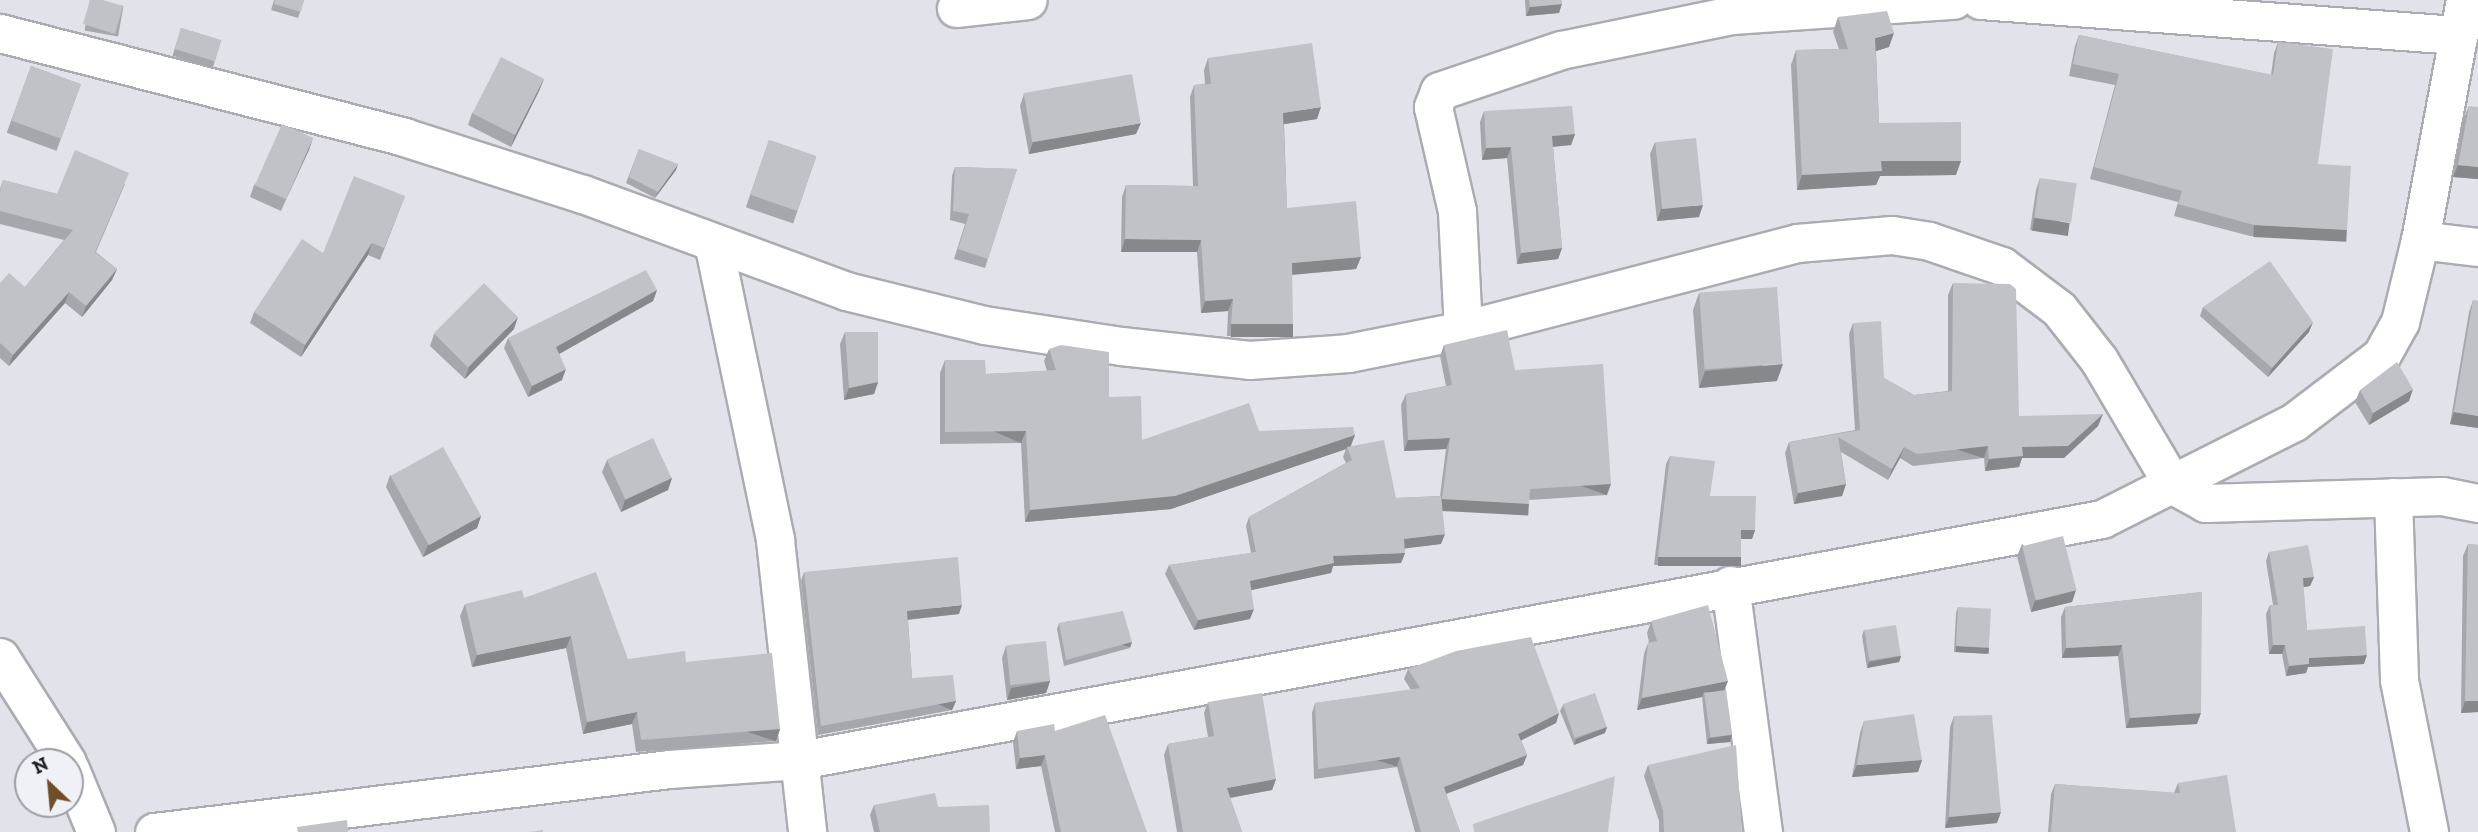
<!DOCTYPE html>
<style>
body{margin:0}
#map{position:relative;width:2478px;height:832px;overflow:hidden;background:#e2e3ea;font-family:"Zilla Slab",serif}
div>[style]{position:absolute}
.roads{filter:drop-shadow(2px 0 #abacb2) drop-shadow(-2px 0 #abacb2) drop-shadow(0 2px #abacb2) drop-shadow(0 -2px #abacb2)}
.street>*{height:37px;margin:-18.5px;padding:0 18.5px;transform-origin:18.5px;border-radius:18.5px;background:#fff}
.wall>*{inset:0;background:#a6a7ac;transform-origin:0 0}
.shaded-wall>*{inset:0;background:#87888c;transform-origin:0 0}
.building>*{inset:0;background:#c1c2c8;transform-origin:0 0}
span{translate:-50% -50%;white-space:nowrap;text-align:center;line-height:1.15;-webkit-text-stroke:6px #eff1f7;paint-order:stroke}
.north{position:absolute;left:14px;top:748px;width:70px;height:70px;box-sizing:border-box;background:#eff1f7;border:2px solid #9d9ea3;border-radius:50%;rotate:334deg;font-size:19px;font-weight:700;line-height:28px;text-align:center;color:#212124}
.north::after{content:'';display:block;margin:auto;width:24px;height:32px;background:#704e26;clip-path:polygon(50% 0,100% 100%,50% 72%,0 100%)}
</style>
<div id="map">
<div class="roads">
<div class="street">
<i style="left:1980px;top:0;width:480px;rotate:4.2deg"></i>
<i style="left:956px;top:8px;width:72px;rotate:-6.3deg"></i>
<i style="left:0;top:33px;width:417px;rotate:14.4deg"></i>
<i style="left:404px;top:137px;width:188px;rotate:17.7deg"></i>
<i style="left:583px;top:194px;width:280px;rotate:20.2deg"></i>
<i style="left:846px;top:291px;width:142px;rotate:13.8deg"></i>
<i style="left:984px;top:325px;width:139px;rotate:8.7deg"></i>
<i style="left:1121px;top:346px;width:129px;rotate:6.2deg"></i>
<i style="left:1249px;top:360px;width:99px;rotate:-4deg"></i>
<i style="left:1348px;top:353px;width:117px;rotate:-11.3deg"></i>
<i style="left:1463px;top:330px;width:345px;rotate:-14.6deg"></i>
<i style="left:1797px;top:243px;width:95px;rotate:-4.8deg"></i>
<i style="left:1892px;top:235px;width:37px;rotate:9deg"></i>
<i style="left:1929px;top:241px;width:77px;rotate:18.9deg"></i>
<i style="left:2002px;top:266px;width:71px;rotate:37deg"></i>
<i style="left:2059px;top:309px;width:65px;rotate:51.9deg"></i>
<i style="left:2099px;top:360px;width:145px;rotate:59.4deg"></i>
<i style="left:2173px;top:485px;width:37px;rotate:29deg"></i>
<i style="left:2205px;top:503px;width:237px;rotate:-1.7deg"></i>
<i style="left:2442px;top:496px;width:37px;rotate:11deg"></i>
<i style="left:2420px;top:240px;width:58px;rotate:6.9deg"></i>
<i style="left:714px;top:247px;width:299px;rotate:78.2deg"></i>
<i style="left:775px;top:540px;width:294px;rotate:83.7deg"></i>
<i style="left:1463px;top:330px;width:119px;rotate:-92.9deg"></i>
<i style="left:1457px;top:211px;width:107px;rotate:-103deg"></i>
<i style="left:1433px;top:107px;width:17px;rotate:-69deg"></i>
<i style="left:1439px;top:91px;width:129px;rotate:-18.6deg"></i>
<i style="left:1561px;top:50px;width:175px;rotate:-11.6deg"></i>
<i style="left:1732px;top:15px;width:222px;rotate:-3.9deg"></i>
<i style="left:2393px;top:497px;width:183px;rotate:88.1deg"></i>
<i style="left:2399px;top:680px;width:155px;rotate:78.8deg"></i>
<i style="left:1730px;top:585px;width:249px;rotate:82.4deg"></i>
<i style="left:0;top:657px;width:125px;rotate:57.5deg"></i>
<i style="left:70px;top:769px;width:68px;rotate:67.6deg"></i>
<i style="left:154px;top:832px;width:519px;rotate:-6.97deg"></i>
<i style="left:669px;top:769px;width:131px;rotate:-3.9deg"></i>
<i style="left:800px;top:760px;width:1324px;rotate:-10.49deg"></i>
<i style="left:2102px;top:519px;width:215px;rotate:-26.8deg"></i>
<i style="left:2294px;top:422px;width:109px;rotate:-37.2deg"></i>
<i style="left:2381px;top:356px;width:39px;rotate:-61deg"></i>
<i style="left:2400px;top:322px;width:84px;rotate:-76.3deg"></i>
<i style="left:2420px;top:240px;width:244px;rotate:-79.4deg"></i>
</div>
</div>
<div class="wall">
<i style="left:90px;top:0;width:34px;height:31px;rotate:10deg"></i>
<i style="clip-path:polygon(274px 0,304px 0,298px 18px,271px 10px)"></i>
<i style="clip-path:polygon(1525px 0,1562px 0,1559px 13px,1526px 16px)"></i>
<i style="clip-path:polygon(1838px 17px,1889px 47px,1876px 51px,1879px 123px,1956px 175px,1880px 176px,1876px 185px,1797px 190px,1791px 65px,1796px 50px,1839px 49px,1833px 32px)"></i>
<i style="left:181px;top:28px;width:42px;height:29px;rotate:17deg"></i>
<i style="clip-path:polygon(2079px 35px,2271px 75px,2274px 53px,2278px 42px,2318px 164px,2347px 230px,2342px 241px,2250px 236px,2174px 216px,2178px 202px,2090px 179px,2115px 85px,2069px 76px,2075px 46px)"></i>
<i style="clip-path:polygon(1208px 58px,1317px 119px,1284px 124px,1287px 208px,1361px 257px,1356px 269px,1292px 275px,1288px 336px,1227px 336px,1228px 311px,1201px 313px,1197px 252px,1121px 252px,1122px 197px,1126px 185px,1193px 186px,1190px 97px,1194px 85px,1205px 84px,1204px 70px)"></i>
<i style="left:31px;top:66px;width:53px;height:71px;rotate:20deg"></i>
<i style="clip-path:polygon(544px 79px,539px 91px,511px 147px,468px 125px,472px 113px)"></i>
<i style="clip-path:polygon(1024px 94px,1136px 134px,1029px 154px,1020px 106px)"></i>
<i style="clip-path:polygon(2469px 106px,2478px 179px,2453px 177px,2464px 118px)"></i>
<i style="clip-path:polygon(1484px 111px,1575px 134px,1571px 145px,1553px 147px,1562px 248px,1558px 259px,1517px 264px,1507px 158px,1482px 160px,1480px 122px)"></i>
<i style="clip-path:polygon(313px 138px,281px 211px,250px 197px,254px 185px)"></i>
<i style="left:769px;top:140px;width:50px;height:71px;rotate:19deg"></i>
<i style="clip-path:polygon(1655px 142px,1699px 217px,1657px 221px,1650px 154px)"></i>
<i style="clip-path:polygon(639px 149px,676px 170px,655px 198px,626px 183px)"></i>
<i style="clip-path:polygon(955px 167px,1017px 169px,985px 268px,954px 259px,965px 224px,950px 220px,952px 176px)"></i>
<i style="clip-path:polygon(2040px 178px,2066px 235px,2030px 230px,2036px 190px)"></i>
<i style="clip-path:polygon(3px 180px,57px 194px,125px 184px,96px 252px,117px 269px,112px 280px,82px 317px,65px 303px,9px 366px,0 358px,0 283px,25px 287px,64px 240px,0 224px,0 189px)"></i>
<i style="clip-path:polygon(405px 196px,380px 260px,368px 255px,301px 357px,250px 323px,254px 312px,323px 253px)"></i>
<i style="clip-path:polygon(1953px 283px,2019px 416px,2098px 426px,2064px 458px,2022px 458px,2019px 467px,1985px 471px,1984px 458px,1913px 466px,1900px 458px,1888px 480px,1841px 452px,1846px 484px,1842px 496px,1794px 504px,1785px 453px,1789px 442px,1855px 430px,1849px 334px,1853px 323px,1884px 378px,1914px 395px,1948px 391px,1948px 295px)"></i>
<i style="clip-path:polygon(657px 290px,653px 301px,559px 354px,562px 380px,528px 397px,504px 348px,508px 338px)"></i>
<i style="clip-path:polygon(1699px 293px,1777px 381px,1699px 388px,1693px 310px)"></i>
<i style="clip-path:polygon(2473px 300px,2478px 301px,2478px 428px,2450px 424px,2469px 312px)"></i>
<i style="clip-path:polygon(2203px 307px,2309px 332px,2268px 377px,2200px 316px)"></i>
<i style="clip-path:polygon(514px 329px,465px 379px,430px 346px,434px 334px)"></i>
<i style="clip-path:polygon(845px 332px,878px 382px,874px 394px,844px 400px,840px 344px)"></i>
<i style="clip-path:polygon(1444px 345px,1515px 370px,1607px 495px,1529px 500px,1529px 504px,1525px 515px,1442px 510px,1441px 544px,1405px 548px,1405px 553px,1401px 563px,1333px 566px,1331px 573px,1251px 590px,1250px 619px,1194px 630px,1165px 574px,1169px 565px,1251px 553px,1246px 526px,1249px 517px,1346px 463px,1343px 457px,1346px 449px,1171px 509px,1025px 522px,1021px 443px,940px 444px,940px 373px,945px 360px,986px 374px,1047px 371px,1044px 361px,1049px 349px,1109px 397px,1142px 440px,1259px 431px,1355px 435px,1351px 446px,1396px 498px,1440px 496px,1446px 449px,1404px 451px,1401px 405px,1406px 394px,1446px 386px,1440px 356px)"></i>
<i style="clip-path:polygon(2360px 390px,2409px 401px,2369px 425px,2355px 402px)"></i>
<i style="clip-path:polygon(1670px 456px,1710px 496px,1755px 530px,1752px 539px,1741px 539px,1741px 557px,1738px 565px,1654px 565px,1666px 464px)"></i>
<i style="clip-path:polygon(607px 460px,672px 478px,668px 490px,621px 512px,602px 472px)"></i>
<i style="clip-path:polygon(390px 475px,481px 516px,477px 528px,423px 557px,386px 487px)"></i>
<i style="clip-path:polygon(2022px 544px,2076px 590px,2072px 602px,2031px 612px,2017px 556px)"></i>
<i style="clip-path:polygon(2468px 544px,2478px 545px,2478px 712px,2461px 713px,2463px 556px)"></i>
<i style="clip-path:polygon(2269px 552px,2314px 577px,2310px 586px,2303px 587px,2307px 630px,2364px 664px,2308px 667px,2306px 673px,2286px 676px,2282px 654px,2269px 654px,2266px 614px,2270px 605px,2273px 605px,2266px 561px)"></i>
<i style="clip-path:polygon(804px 572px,959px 614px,908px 620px,912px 678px,956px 701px,952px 710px,818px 735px,801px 581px)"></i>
<i style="clip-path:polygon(2202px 592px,2197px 724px,2126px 728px,2118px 656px,2062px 658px,2061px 617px,2065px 607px)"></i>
<i style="clip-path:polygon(524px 598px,628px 659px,686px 662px,780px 729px,776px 741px,636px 752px,632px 724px,583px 734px,566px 648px,472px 667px,460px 616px,465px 604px)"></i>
<i style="clip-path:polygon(1958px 607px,1989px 648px,1987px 654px,1954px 652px,1956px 613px)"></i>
<i style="clip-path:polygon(1651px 621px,1728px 681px,1724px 690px,1730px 742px,1707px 744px,1702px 697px,1637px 710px,1644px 654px,1648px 643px,1649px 642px,1647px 633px)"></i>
<i style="clip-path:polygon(1059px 623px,1130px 648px,1064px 666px,1057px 629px)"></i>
<i style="clip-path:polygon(1864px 630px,1901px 656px,1899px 662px,1867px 668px,1862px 636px)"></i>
<i style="clip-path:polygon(1006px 646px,1050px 681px,1046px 693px,1007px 700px,1002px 658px)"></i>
<i style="clip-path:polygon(1408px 669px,1559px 713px,1556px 723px,1521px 740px,1527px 755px,1523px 765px,1446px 794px,1460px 832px,1415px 832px,1397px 767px,1314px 779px,1312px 713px,1315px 703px,1411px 690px,1404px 679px)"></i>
<i style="clip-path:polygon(1208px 702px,1276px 779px,1272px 790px,1230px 798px,1242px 832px,1177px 832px,1164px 755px,1168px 744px,1208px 737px,1204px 713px)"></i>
<i style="clip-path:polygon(1563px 705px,1607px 727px,1605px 733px,1574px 745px,1560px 711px)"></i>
<i style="clip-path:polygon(1954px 716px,1997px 823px,1945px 828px,1950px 727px)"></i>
<i style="clip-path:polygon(1864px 721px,1922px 760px,1918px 772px,1852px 777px,1860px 733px)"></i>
<i style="clip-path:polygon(1017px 731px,1055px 731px,1147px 832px,1055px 832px,1041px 766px,1016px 769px,1013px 742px)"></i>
<i style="clip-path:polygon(1648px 765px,1742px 832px,1659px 832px,1659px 821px,1644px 776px)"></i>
<i style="clip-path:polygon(2178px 783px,2236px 832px,2048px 832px,2051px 794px,2055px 784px,2174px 793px)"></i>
<i style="clip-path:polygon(874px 805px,990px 832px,874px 832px,870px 815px)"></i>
</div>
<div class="shaded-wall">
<i style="clip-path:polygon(1562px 4px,1559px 13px,1526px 16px,1530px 7px)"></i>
<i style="clip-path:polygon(1894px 33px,1889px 47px,1870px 53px,1875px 38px)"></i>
<i style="clip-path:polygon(544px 79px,539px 91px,511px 147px,515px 135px)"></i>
<i style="clip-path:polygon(1321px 107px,1317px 119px,1279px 125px,1283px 113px)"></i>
<i style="clip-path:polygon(1141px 123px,1136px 134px,1029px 154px,1033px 142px)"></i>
<i style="clip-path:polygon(1575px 134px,1571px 145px,1548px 147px,1552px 136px)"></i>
<i style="clip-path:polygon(313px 138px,309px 150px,281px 211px,286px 200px)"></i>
<i style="clip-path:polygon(1511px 147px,1507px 158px,1482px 160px,1486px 148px)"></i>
<i style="clip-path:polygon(1881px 161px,1961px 161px,1956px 175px,1880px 176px,1876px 185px,1797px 190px,1802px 175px)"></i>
<i style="clip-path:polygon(678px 164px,676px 170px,655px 198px,658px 192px)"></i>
<i style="clip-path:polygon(2458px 165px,2478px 167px,2478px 179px,2453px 177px)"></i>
<i style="clip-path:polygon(1703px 205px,1699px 217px,1657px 221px,1661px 209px)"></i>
<i style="left:2034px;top:218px;width:36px;height:13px;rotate:8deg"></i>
<i style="left:2254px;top:225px;width:93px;height:12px;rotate:3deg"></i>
<i style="clip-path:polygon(1125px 239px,1201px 240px,1197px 252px,1121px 252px)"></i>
<i style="clip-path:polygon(372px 243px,368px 255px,301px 357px,305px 345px)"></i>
<i style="clip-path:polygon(1562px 248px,1558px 259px,1517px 264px,1521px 253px)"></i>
<i style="clip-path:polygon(1361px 257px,1356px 269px,1288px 275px,1292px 263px)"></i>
<i style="clip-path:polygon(117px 269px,112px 280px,82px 317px,86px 306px)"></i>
<i style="clip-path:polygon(657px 290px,653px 301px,552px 358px,556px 347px)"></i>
<i style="clip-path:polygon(69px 292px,65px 303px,9px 366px,13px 355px)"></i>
<i style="clip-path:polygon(1233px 299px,1228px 311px,1201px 313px,1205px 301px)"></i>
<i style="clip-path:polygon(518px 317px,514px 329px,465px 379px,469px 367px)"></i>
<i style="clip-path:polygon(2313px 322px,2309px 332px,2268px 377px,2272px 368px)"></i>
<i style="left:1231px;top:324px;width:62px;height:13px"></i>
<i style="clip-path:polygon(1783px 364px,1777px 381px,1699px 388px,1705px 371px)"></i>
<i style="clip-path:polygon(566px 369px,562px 380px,528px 397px,532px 386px)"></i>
<i style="clip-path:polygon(878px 382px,874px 394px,844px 400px,849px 388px)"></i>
<i style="clip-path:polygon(2413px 389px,2409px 401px,2369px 425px,2373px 413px)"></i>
<i style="clip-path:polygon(2454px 412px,2478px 416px,2478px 428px,2450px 424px)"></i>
<i style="clip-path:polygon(2103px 414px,2098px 426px,2064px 458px,2022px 458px,2019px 467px,1985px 471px,1989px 459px)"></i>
<i style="left:1026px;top:431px;width:13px;height:81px;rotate:113deg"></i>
<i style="clip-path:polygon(1355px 435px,1350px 447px,1347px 447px,1346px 449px,1171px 509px,1025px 522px,1030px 510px)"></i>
<i style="clip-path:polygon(1450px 438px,1446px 449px,1404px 451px,1408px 440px)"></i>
<i style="left:1988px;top:446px;width:13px;height:71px;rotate:108deg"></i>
<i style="clip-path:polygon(1904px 447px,1900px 458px,1888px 480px,1892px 469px)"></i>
<i style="clip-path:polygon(672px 478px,668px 490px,621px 512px,625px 500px)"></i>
<i style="left:1611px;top:484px;width:12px;height:81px;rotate:110deg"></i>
<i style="clip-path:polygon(1846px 484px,1842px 496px,1794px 504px,1798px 493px)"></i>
<i style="left:1442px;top:499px;width:87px;height:12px;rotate:3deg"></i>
<i style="clip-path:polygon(481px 516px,477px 528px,423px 557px,428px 545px)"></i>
<i style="clip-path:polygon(1741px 530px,1755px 530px,1752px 539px,1738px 539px)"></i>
<i style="clip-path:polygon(1445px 534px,1441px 544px,1401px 549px,1404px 539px)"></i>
<i style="clip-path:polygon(1405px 553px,1401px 563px,1333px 566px,1331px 573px,1247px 591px,1250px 581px,1333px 556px)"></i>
<i style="left:1658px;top:557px;width:83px;height:9px"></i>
<i style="clip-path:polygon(2314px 577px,2310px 586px,2299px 588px,2303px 578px)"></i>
<i style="clip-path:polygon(2076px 590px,2072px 602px,2031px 612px,2035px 600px)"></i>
<i style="clip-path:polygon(962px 605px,959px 614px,903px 620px,907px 611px)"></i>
<i style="clip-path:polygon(1254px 609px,1250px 619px,1194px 630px,1198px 620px)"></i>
<i style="clip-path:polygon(571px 636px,566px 648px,472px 667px,477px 655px)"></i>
<i style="left:1132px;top:642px;width:6px;height:68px;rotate:108deg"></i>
<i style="clip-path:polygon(2122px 645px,2118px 656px,2062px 658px,2066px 648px)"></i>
<i style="clip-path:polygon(2273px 645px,2285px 645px,2282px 654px,2269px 654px)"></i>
<i style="left:1956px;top:646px;width:33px;height:6px;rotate:3deg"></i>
<i style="clip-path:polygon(2367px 655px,2364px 664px,2308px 667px,2306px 673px,2286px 676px,2289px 666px,2309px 658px)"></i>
<i style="clip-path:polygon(1901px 656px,1899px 662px,1867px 668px,1869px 662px)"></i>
<i style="clip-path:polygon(1050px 681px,1046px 693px,1007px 700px,1011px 688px)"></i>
<i style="clip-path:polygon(1728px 681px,1723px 693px,1704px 692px,1702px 697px,1637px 710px,1642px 698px)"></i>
<i style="left:956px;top:701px;width:10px;height:137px;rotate:114deg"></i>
<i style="clip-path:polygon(2465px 701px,2478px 701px,2478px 712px,2461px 713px)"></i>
<i style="clip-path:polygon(637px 712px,632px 724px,583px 734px,587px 722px)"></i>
<i style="clip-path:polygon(1559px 713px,1556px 723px,1514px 744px,1518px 734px)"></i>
<i style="clip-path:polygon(2201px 713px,2197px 724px,2126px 728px,2130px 718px)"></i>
<i style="clip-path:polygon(1607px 727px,1605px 733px,1574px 745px,1576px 739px)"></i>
<i style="left:780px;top:729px;width:13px;height:139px;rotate:108deg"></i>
<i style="clip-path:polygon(1732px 735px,1730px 742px,1707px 744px,1709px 738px)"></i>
<i style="clip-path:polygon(1045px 755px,1041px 766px,1016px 769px,1020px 758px)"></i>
<i style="clip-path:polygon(1527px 755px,1523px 765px,1440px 796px,1444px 787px)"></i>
<i style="left:1400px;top:757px;width:10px;height:83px;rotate:107deg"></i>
<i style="clip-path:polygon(1922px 760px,1918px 772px,1852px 777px,1857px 765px)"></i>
<i style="clip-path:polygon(1276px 779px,1272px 790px,1223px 799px,1227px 788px)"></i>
<i style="clip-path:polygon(2001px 812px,1997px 823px,1945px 828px,1949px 817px)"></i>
</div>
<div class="building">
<i style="clip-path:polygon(90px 0,103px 0,123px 6px,115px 34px,83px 24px)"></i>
<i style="clip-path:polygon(275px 0,304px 0,301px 12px,274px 4px)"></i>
<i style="clip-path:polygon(1529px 0,1562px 0,1562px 4px,1530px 7px)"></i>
<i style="clip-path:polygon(1887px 11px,1894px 33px,1875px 38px,1879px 123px,1961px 122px,1961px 161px,1881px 161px,1882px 171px,1802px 175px,1796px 50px,1848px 49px,1838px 17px)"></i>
<i style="left:181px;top:28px;width:42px;height:22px;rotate:17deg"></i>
<i style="clip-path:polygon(2079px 35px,2273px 75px,2278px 42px,2333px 49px,2318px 164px,2351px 166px,2347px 230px,2254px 225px,2178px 204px,2182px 191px,2094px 167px,2119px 74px,2073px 64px)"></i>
<i style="clip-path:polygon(1312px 43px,1321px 107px,1283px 113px,1287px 208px,1356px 201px,1361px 257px,1292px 263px,1293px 324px,1231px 324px,1233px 299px,1205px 301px,1201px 240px,1125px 239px,1126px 185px,1198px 186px,1194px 85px,1211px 84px,1208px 58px)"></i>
<i style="left:501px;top:57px;width:48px;height:63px;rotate:27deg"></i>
<i style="left:31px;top:66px;width:53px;height:58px;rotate:20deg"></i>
<i style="left:1132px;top:74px;width:50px;height:110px;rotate:80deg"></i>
<i style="clip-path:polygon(1572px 106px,1575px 134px,1552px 136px,1562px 248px,1521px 253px,1511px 147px,1486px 148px,1484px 111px)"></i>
<i style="clip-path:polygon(2469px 106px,2478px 107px,2478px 167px,2458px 165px)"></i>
<i style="left:282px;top:124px;width:34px;height:67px;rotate:24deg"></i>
<i style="left:1696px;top:138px;width:67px;height:41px;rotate:84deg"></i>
<i style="left:769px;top:140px;width:50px;height:58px;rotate:19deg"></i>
<i style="clip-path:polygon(639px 149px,678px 164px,658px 192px,629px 177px)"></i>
<i style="clip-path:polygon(75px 150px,129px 173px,95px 252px,117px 269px,86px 306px,69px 292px,13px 355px,0 343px,0 283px,9px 273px,25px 287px,73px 230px,0 211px,0 192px,3px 180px,57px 194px)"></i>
<i style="clip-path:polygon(955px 167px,1017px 169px,988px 259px,958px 249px,969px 214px,953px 211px)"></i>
<i style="clip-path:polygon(354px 176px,405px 196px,384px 248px,372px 243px,305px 345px,254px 312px,302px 239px,323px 253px)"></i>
<i style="left:2040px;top:178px;width:37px;height:40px;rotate:8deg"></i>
<i style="clip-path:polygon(2270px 261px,2313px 322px,2272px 368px,2203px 307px)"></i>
<i style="clip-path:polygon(646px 270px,657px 290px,556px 347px,566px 369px,532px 386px,508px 338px)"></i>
<i style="left:484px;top:283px;width:48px;height:71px;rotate:45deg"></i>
<i style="clip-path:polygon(1953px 283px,2010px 284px,2016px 289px,2019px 416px,2103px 414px,2068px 446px,2022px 447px,2023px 456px,1989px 459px,1988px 446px,1917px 454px,1904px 447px,1892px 469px,1838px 437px,1846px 484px,1798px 493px,1789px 442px,1860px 430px,1853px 323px,1881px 321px,1884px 378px,1914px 395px,1952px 391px)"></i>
<i style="left:1777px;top:287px;width:77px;height:78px;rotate:86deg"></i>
<i style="clip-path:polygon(2473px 300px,2478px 301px,2478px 416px,2454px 412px)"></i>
<i style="clip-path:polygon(1507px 330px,1515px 370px,1603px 364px,1611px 484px,1530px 489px,1529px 504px,1442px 499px,1450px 438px,1408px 440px,1406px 394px,1452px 385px,1444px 345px)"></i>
<i style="clip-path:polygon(845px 332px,878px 332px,878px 382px,849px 388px)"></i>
<i style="clip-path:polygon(1061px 345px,1109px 352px,1109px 397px,1141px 396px,1142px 440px,1249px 403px,1259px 431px,1353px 427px,1355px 435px,1175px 496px,1030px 510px,1026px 431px,945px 432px,945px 360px,985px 360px,986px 374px,1056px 370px,1049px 349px)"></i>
<i style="clip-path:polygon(2397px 362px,2413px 389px,2373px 413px,2360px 390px)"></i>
<i style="left:653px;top:438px;width:44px;height:51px;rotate:65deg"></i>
<i style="clip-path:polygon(1384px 440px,1396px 498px,1441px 496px,1445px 534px,1404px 539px,1405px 553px,1333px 556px,1334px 563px,1250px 581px,1254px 609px,1198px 620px,1169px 565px,1256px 552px,1249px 517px,1352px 460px,1347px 447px)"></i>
<i style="left:443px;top:447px;width:79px;height:60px;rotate:61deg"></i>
<i style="clip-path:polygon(1670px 456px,1715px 461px,1710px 496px,1756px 496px,1755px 530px,1741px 530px,1741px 557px,1658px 557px)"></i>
<i style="left:2063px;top:536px;width:56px;height:42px;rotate:76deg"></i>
<i style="clip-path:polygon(2468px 544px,2478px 545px,2478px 701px,2465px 701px)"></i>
<i style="clip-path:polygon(2308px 545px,2314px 577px,2303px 578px,2307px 630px,2365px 626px,2367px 655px,2309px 658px,2309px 664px,2289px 666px,2285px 645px,2273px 645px,2270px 605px,2278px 605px,2269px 552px)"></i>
<i style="clip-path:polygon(958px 557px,962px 605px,907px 611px,912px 678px,953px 675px,956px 701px,821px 726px,804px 572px)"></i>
<i style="clip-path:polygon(596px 572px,628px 659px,685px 651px,686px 662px,772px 653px,780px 729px,641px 740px,637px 712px,587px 722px,571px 636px,477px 655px,465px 604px,522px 590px,524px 598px)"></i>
<i style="clip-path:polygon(2202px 592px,2201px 713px,2130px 718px,2122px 645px,2066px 648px,2065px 607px)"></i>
<i style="clip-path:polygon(1708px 605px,1728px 681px,1642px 698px,1648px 643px,1657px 641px,1651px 621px)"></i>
<i style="left:1958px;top:607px;width:33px;height:39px;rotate:3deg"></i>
<i style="clip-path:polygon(1123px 611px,1132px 642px,1066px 660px,1059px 623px)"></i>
<i style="left:1896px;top:625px;width:31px;height:32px;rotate:81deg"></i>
<i style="clip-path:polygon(1531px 637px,1559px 713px,1518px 734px,1527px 755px,1444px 787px,1460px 832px,1421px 832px,1400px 757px,1318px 769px,1315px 703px,1420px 688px,1408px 669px,1456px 651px)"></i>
<i style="left:1046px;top:641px;width:40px;height:40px;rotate:84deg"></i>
<i style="left:1726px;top:690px;width:45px;height:22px;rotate:82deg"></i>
<i style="clip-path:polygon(1262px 693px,1276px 779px,1227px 788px,1242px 832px,1183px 832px,1168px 744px,1214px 736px,1208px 702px)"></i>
<i style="left:1595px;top:693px;width:36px;height:34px;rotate:71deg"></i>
<i style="clip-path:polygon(1914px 714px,1922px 760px,1857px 765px,1864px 721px)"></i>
<i style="clip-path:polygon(1105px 715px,1147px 832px,1061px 832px,1045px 755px,1020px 758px,1017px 731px,1054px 724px,1055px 731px)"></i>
<i style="clip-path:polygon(1992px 715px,2001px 812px,1949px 817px,1954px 716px)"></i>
<i style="clip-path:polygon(1736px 745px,1742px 832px,1664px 832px,1663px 810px,1648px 765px)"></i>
<i style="clip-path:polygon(2227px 775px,2236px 832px,2051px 832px,2055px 784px,2180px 793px,2178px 783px)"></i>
<i style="clip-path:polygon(1615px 776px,1608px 832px,1474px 832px,1473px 824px)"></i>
<i style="clip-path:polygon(935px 793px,938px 807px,989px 805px,990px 832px,880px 832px,874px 805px)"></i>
<i style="clip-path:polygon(347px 820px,348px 832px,298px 832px,297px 827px)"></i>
<i style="clip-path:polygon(543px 830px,543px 832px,530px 832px)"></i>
</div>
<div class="north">N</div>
</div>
